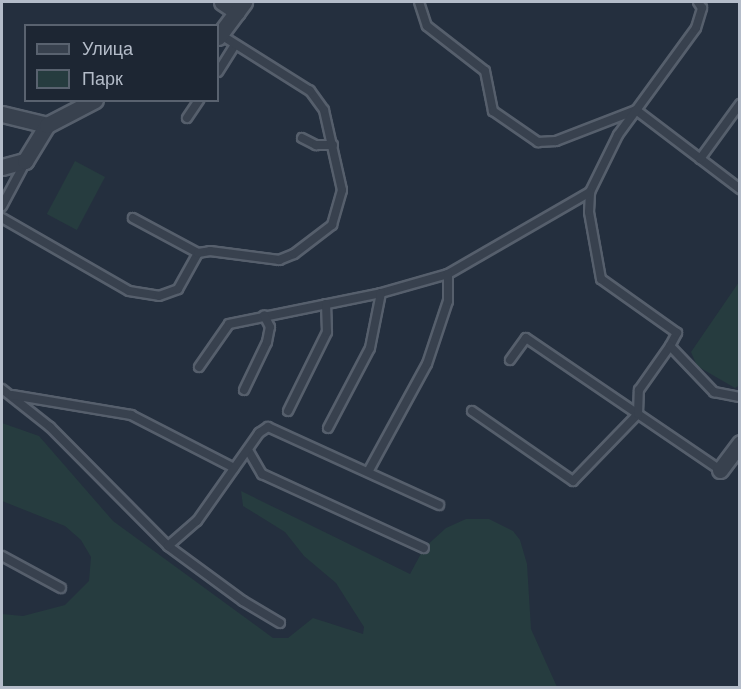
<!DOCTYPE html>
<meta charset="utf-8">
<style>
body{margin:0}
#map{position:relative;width:741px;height:689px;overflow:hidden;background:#242f3e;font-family:"Work Sans",sans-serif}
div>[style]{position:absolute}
.green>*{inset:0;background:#263c3f;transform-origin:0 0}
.roads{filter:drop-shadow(2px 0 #565f6c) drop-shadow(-2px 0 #565f6c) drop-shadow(0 2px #565f6c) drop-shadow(0 -2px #565f6c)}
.lane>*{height:8px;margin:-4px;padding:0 4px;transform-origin:4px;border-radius:4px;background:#38414e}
.street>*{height:15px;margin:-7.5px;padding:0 7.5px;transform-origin:7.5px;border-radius:7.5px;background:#38414e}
span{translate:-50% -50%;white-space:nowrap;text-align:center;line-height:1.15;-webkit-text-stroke:4.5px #1d2633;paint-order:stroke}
.frame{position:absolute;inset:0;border:3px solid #b4bcc9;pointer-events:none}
.legend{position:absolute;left:24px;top:24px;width:195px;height:78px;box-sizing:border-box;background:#1d2633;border:2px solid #59626f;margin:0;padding:8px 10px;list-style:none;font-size:18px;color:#b4bcc9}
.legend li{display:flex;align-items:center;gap:12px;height:30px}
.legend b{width:30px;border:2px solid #59626f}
</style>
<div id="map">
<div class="green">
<i style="left:75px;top:161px;width:34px;height:60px;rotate:28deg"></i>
<i style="clip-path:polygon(739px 282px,740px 385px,735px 388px,697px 366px,691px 352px)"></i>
<i style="clip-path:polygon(2px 423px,39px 436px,113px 521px,273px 638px,288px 638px,313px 618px,363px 634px,364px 627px,336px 583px,304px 556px,285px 532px,243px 506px,241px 491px,410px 574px,424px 548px,446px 528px,466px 519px,489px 519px,513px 531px,520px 540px,527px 564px,531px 629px,557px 687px,2px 687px,2px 614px,23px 616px,65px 605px,89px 581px,91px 557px,81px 540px,65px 526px,2px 501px)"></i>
</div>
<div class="roads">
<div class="lane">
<i style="left:419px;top:2px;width:25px;rotate:72deg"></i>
<i style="left:427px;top:26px;width:73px;rotate:37.8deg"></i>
<i style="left:485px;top:71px;width:41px;rotate:78.7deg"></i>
<i style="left:493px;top:111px;width:55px;rotate:34.6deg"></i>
<i style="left:538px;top:142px;width:18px;rotate:-3deg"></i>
<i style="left:556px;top:141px;width:86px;rotate:-21.2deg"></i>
<i style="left:636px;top:110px;width:131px;rotate:37.2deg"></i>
<i style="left:218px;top:72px;width:32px;rotate:-58deg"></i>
<i style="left:187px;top:118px;width:22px;rotate:-56deg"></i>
<i style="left:302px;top:138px;width:16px;rotate:27deg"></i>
<i style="left:316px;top:145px;width:17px"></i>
<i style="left:700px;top:159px;width:68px;rotate:-54deg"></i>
<i style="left:2px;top:206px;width:49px;rotate:-61.9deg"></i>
<i style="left:2px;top:218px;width:146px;rotate:29.9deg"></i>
<i style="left:129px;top:291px;width:30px;rotate:9deg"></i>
<i style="left:159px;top:296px;width:20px;rotate:-20deg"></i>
<i style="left:178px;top:289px;width:41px;rotate:-60.9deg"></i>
<i style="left:198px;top:253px;width:74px;rotate:-151.7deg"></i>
<i style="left:198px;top:253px;width:12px;rotate:-9deg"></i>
<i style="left:210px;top:251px;width:70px;rotate:7.4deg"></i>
<i style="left:279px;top:260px;width:16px;rotate:-22deg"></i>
<i style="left:294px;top:254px;width:48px;rotate:-37.3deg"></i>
<i style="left:332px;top:225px;width:36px;rotate:-74deg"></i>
<i style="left:342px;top:190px;width:82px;rotate:-102.7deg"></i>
<i style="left:324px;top:110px;width:24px;rotate:-126deg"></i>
<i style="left:310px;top:91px;width:105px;rotate:-147.8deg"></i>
<i style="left:670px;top:346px;width:15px;rotate:-62deg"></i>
<i style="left:677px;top:333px;width:93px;rotate:-144.6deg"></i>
<i style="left:601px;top:279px;width:68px;rotate:-100.2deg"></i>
<i style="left:589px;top:212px;width:20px;rotate:-87deg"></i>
<i style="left:590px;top:192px;width:64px;rotate:-63.8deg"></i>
<i style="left:618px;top:135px;width:132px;rotate:-53.9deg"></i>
<i style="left:696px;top:28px;width:21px;rotate:-73deg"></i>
<i style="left:702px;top:8px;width:7px;rotate:-124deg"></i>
<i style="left:510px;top:360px;width:27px;rotate:-54deg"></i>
<i style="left:526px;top:338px;width:235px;rotate:34.2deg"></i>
<i style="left:199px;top:367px;width:52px;rotate:-55.1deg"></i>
<i style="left:229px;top:324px;width:155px;rotate:-11.5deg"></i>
<i style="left:381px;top:293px;width:70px;rotate:-15.8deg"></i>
<i style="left:448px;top:274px;width:164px;rotate:-30deg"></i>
<i style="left:2px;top:389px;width:61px;rotate:38.4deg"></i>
<i style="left:50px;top:427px;width:168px;rotate:45.2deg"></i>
<i style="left:168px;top:546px;width:93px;rotate:36.3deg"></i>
<i style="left:243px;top:601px;width:43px;rotate:30.7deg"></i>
<i style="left:244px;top:390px;width:53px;rotate:-64.4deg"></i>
<i style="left:267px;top:342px;width:15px;rotate:-79deg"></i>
<i style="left:270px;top:327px;width:13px;rotate:-117deg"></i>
<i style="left:12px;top:395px;width:121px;rotate:9.5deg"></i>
<i style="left:131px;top:415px;width:116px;rotate:27.2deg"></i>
<i style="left:288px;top:411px;width:88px;rotate:-63.7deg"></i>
<i style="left:327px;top:332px;width:28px;rotate:-92deg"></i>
<i style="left:472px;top:411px;width:123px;rotate:34.7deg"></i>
<i style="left:573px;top:481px;width:93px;rotate:-45.9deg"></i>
<i style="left:638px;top:414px;width:24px;rotate:-88deg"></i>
<i style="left:639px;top:390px;width:54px;rotate:-54.8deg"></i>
<i style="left:670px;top:346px;width:64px;rotate:46.3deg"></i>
<i style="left:714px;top:392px;width:26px;rotate:11deg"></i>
<i style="left:328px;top:428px;width:90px;rotate:-62.3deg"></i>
<i style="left:370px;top:348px;width:56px;rotate:-78.7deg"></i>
<i style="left:248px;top:450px;width:28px;rotate:60deg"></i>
<i style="left:262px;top:474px;width:178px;rotate:24.6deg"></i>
<i style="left:368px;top:472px;width:123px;rotate:-61.4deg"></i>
<i style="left:427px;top:364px;width:66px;rotate:-71.6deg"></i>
<i style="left:448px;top:301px;width:27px;rotate:-90deg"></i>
<i style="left:168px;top:546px;width:38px;rotate:-41deg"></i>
<i style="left:197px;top:521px;width:108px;rotate:-54.8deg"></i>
<i style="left:259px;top:433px;width:11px;rotate:-34deg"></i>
<i style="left:268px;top:427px;width:188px;rotate:24.5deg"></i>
<i style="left:2px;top:556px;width:67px;rotate:28.5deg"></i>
</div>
<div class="street">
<i style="left:222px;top:2px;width:18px;rotate:34deg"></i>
<i style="left:218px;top:37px;width:44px;rotate:-53.4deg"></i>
<i style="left:2px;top:114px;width:46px;rotate:13.7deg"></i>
<i style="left:2px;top:167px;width:24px;rotate:-15deg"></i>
<i style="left:25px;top:161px;width:42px;rotate:-58.6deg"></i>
<i style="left:47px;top:125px;width:54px;rotate:-27.5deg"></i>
<i style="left:720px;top:470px;width:34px;rotate:-53deg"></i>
</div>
</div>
<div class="frame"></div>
<ul class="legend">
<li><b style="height:8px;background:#38414e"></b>Улица</li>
<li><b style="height:16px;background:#263c3f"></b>Парк</li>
</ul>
</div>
